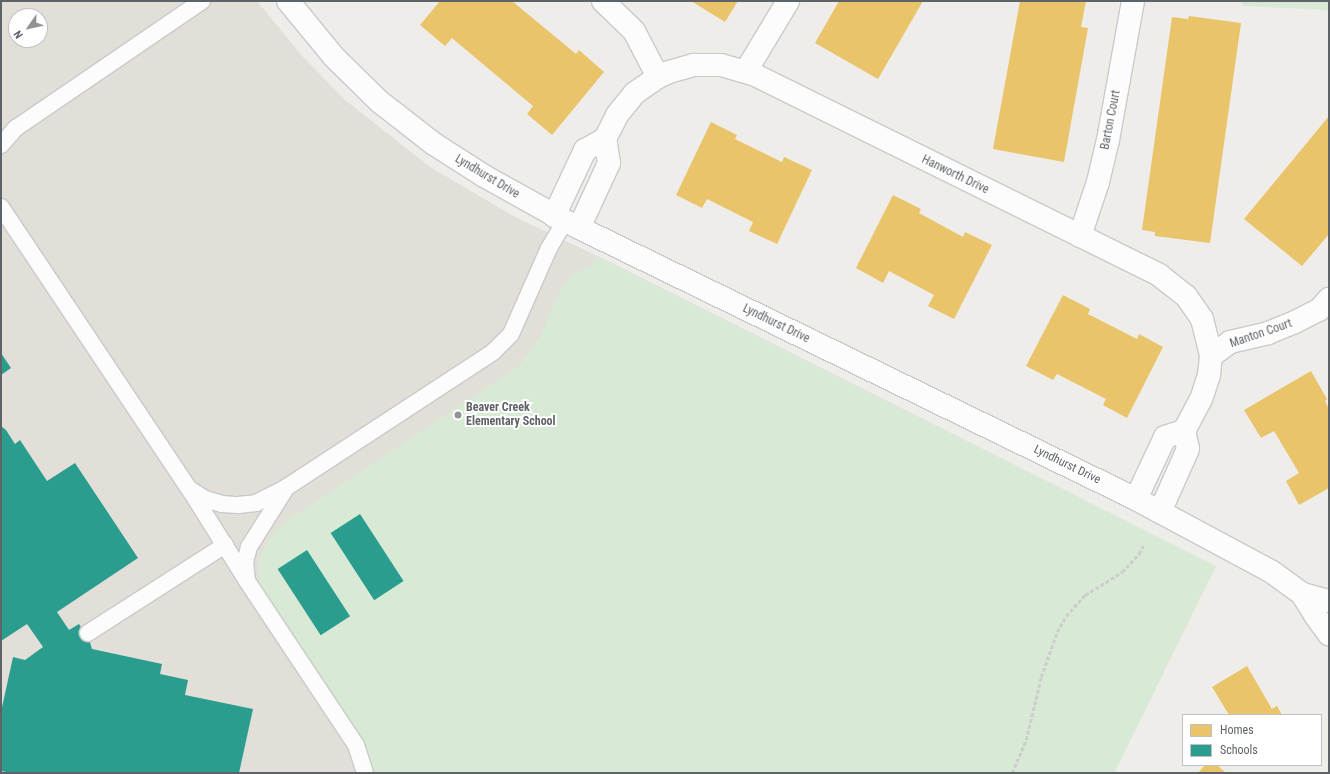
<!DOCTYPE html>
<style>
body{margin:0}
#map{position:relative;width:1330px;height:774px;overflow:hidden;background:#efede9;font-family:"Roboto Condensed",sans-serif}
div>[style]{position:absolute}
.education>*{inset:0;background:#e2dfd9}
.green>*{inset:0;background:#d8ead5}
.homes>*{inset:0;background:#e9c46a}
.schools>*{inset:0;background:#2a9d8f;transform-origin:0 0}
.path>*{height:2.5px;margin-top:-1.25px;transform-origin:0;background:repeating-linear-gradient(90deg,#cbcecb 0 4px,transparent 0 6px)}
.roads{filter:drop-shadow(1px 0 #cacaca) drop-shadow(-1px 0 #cacaca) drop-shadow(0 1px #cacaca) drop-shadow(0 -1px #cacaca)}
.service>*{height:16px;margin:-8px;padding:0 8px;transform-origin:8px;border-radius:8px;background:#fdfcfc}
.minor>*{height:22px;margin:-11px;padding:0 11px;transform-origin:11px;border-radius:11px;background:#fdfcfc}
.dots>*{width:11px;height:11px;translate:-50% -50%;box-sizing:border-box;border:2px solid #fff;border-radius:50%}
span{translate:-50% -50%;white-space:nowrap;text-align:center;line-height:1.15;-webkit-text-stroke:4px #fff;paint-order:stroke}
.street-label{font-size:12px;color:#5e6368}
.poi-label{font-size:12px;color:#5e6368;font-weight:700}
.left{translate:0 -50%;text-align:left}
.frame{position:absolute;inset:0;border:2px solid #5e6368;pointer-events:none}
.legend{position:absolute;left:1182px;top:714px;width:140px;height:52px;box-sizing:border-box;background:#fff;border:1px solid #bfc1c3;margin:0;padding:5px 7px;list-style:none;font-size:12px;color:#5e6368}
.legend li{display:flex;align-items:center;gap:8px;height:20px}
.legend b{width:20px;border:1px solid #bfc1c3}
.north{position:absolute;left:8px;top:8px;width:40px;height:40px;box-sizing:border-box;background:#fff;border:1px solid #bfc1c3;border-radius:50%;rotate:236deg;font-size:11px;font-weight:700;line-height:16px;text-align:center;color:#5e6368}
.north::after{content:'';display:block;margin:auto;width:14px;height:18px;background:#919395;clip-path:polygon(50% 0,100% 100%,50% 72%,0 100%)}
</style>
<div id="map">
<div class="education">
<i style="clip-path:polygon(evenodd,1px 1px,257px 1px,304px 58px,345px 100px,430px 167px,517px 218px,612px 263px,1216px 566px,1114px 773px,1px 773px,1px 1px,16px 16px,40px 16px,40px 40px,16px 40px,16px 16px)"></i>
</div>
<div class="green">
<i style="clip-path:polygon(1240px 1px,1329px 1px,1329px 10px,1244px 6px)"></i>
<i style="clip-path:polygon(596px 256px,1216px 566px,1114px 773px,372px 773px,368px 755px,359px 738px,262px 595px,259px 582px,258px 567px,262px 550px,278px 529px,287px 521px,519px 366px,539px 339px,554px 302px,570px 275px,591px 266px)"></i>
</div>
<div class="homes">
<i style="clip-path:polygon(440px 1px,512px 1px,576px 54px,579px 50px,604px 72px,552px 135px,527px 114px,533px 106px,452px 38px,445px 46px,420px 25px)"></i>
<i style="clip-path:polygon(691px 1px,738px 1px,725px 22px)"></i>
<i style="clip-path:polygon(839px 1px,923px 1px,878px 79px,815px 43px)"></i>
<i style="clip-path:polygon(1020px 1px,1086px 1px,1081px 27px,1088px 28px,1064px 162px,993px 149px)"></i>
<i style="clip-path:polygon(1189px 16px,1241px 23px,1210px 243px,1155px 236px,1155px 232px,1142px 230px,1172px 17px,1188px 19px)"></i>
<i style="clip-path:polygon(1329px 116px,1329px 234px,1302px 266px,1244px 219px)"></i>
<i style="clip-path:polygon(711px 122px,737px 135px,735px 139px,782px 162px,784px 157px,812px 170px,777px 244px,749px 231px,753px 222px,707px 199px,702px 208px,676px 195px)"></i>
<i style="clip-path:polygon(893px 195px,921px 209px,919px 213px,963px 237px,965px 232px,992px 245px,954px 319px,928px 306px,934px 295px,889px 271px,883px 283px,856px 268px)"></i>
<i style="clip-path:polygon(1063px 295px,1090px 309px,1088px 314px,1137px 339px,1139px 334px,1163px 347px,1127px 418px,1103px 405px,1106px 399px,1057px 374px,1053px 380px,1026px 366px)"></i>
<i style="clip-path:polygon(1311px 371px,1327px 399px,1325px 401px,1329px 409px,1329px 488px,1299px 505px,1286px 481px,1299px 473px,1274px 431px,1261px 438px,1244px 410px)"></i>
<i style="clip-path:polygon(1247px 666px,1272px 709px,1277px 706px,1282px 715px,1229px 715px,1212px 687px)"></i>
<i style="clip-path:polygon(1205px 765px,1217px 765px,1226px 773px,1198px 773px)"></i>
</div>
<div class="schools">
<i style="clip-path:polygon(1px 353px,11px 368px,1px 375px)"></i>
<i style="clip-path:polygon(1px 426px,6px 430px,15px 444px,20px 440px,47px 481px,75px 463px,138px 558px,57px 612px,69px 630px,79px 624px,89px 639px,92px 649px,162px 664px,160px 674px,188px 680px,185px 695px,253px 709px,239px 773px,12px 773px,1px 771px,1px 712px,13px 657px,25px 660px,43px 647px,27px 624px,1px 641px)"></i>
<i style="left:360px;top:514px;width:80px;height:35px;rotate:57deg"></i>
<i style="left:307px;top:550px;width:79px;height:35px;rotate:57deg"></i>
</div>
<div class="path">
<i style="left:1012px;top:773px;width:36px;rotate:-67deg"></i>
<i style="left:1026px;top:740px;width:65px;rotate:-76.6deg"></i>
<i style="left:1041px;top:677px;width:48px;rotate:-70.4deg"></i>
<i style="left:1057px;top:632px;width:18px;rotate:-61deg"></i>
<i style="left:1066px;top:616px;width:28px;rotate:-48deg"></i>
<i style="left:1085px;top:595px;width:44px;rotate:-31.9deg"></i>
<i style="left:1122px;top:572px;width:25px;rotate:-47deg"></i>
<i style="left:1139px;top:554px;width:9px;rotate:-63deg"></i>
</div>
<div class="roads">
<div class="service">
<i style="left:1px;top:145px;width:23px;rotate:-49deg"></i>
<i style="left:16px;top:128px;width:225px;rotate:-34.3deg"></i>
<i style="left:1px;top:207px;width:340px;rotate:56.3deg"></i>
<i style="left:190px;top:490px;width:107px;rotate:57.9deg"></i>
<i style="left:247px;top:581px;width:197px;rotate:56.4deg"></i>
<i style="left:356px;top:745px;width:29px;rotate:72deg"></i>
<i style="left:191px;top:490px;width:17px;rotate:33deg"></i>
<i style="left:205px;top:499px;width:18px;rotate:16deg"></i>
<i style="left:222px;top:504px;width:16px;rotate:4deg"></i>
<i style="left:238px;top:505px;width:18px;rotate:-6deg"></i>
<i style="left:256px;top:503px;width:35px;rotate:-27deg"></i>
<i style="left:287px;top:487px;width:246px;rotate:-33.2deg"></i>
<i style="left:493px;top:352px;width:25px;rotate:-45deg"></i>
<i style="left:511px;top:334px;width:94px;rotate:-66.2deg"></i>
<i style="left:549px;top:248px;width:31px;rotate:-59deg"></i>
<i style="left:247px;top:580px;width:18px;rotate:-96deg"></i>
<i style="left:245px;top:562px;width:16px;rotate:-75deg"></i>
<i style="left:249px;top:547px;width:70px;rotate:-57.9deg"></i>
<i style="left:88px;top:633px;width:163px;rotate:-32.7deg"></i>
</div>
<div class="minor">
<i style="left:288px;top:1px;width:72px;rotate:50.6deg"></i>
<i style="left:334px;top:57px;width:64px;rotate:44.4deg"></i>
<i style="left:380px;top:102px;width:68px;rotate:37.9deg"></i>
<i style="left:434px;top:144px;width:59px;rotate:32.6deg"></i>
<i style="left:484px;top:176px;width:93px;rotate:29.1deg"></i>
<i style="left:565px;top:221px;width:635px;rotate:25.96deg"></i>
<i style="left:1136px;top:499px;width:154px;rotate:28.2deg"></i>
<i style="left:1272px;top:572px;width:37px;rotate:36deg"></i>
<i style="left:1302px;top:594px;width:28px;rotate:15deg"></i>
<i style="left:603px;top:1px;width:43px;rotate:44.1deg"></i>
<i style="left:634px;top:31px;width:52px;rotate:62.4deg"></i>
<i style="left:746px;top:71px;width:82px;rotate:-59deg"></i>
<i style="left:554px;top:216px;width:73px;rotate:-64.8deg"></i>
<i style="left:585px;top:150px;width:23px;rotate:-29deg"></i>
<i style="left:605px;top:139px;width:27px;rotate:-63deg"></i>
<i style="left:617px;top:115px;width:28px;rotate:-51deg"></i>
<i style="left:635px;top:93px;width:28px;rotate:-35deg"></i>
<i style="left:658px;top:77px;width:12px;rotate:-24deg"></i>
<i style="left:669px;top:72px;width:26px;rotate:-16deg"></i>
<i style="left:694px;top:65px;width:27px"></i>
<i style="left:721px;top:65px;width:35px;rotate:16deg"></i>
<i style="left:755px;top:75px;width:451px;rotate:26.3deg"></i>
<i style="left:1159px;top:275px;width:34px;rotate:38deg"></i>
<i style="left:1186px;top:296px;width:28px;rotate:55deg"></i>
<i style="left:1202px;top:319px;width:38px;rotate:76deg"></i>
<i style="left:1211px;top:356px;width:19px;rotate:96deg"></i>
<i style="left:1209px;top:375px;width:25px;rotate:108deg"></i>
<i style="left:1201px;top:399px;width:36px;rotate:118deg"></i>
<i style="left:1184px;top:431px;width:18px;rotate:77deg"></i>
<i style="left:1188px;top:449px;width:69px;rotate:114deg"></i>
<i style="left:579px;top:228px;width:72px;rotate:-65.2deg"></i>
<i style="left:609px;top:163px;width:24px;rotate:-99deg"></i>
<i style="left:1080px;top:236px;width:57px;rotate:-71.6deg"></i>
<i style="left:1098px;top:182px;width:43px;rotate:-76.6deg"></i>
<i style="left:1108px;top:140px;width:141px;rotate:-79.8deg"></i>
<i style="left:1211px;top:356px;width:24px;rotate:-36deg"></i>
<i style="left:1230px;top:342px;width:39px;rotate:-13deg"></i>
<i style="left:1268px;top:333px;width:29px;rotate:-22deg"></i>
<i style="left:1295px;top:322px;width:27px;rotate:-27deg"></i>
<i style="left:1319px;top:310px;width:15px;rotate:-48deg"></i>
<i style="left:1136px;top:499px;width:68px;rotate:-64.9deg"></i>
<i style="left:1165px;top:437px;width:20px;rotate:-18deg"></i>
<i style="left:1302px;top:594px;width:25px;rotate:58deg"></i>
<i style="left:1315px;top:615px;width:24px;rotate:54deg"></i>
</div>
</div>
<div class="dots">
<i style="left:458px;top:415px;background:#919395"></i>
</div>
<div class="street-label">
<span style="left:1111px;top:120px;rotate:-79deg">Barton Court</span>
<span style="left:955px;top:175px;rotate:26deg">Hanworth Drive</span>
<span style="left:487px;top:177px;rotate:31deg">Lyndhurst Drive</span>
<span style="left:776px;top:324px;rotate:26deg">Lyndhurst Drive</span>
<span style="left:1261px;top:334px;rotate:-19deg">Manton Court</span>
<span style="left:1067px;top:465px;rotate:26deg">Lyndhurst Drive</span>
</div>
<div class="poi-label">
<span class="left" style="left:466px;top:415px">Beaver Creek<br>Elementary School</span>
</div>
<div class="frame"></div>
<ul class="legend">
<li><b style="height:11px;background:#e9c46a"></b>Homes</li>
<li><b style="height:11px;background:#2a9d8f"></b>Schools</li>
</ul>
<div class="north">N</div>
</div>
